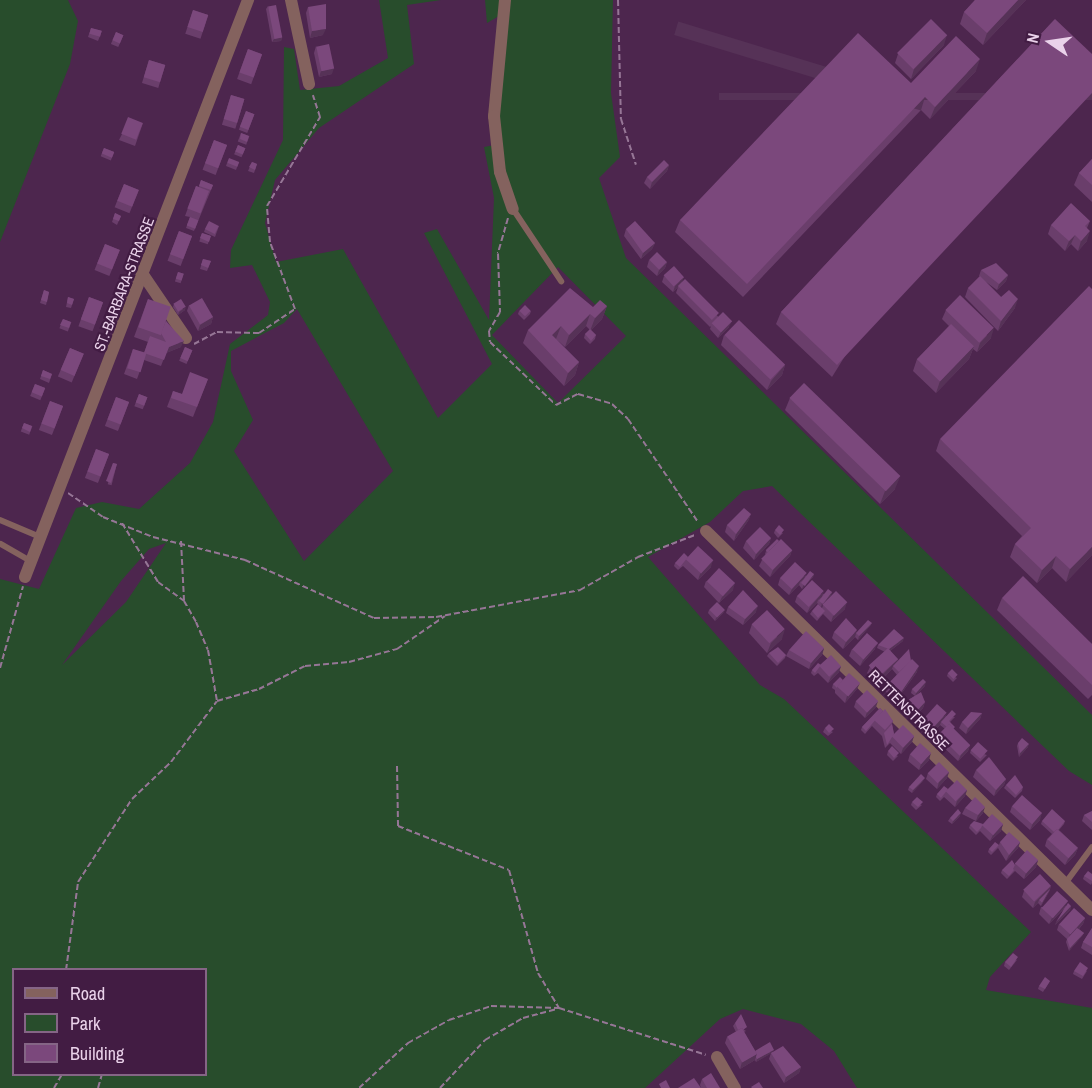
<!DOCTYPE html>
<style>
body{margin:0}
#map{position:relative;width:1092px;height:1088px;overflow:hidden;background:#4d264e;font-family:"Archivo Narrow",sans-serif}
div>[style]{position:absolute}
.green>*{inset:0;background:#284d2c}
.path>*{height:2px;margin-top:-1px;transform-origin:0;background:repeating-linear-gradient(90deg,#967696 0 6px,transparent 0 9px)}
.service>*{height:6px;margin:-3px;padding:0 3px;transform-origin:3px;border-radius:3px;background:#84625e}
.minor>*{height:12px;margin:-6px;padding:0 6px;transform-origin:6px;border-radius:6px;background:#84625e}
.wall>*{inset:0;background:#6a3e6b;transform-origin:0 0}
.shaded-wall>*{inset:0;background:#563257;transform-origin:0 0}
.building>*{inset:0;background:#7b487c;transform-origin:0 0}
span{translate:-50% -50%;white-space:nowrap;text-align:center;line-height:1.15;-webkit-text-stroke:4.5px #421c43;paint-order:stroke}
.street-label{font-size:15px;color:#ead2ea}
.legend{position:absolute;left:12px;top:968px;width:195px;height:108px;box-sizing:border-box;background:#421c43;border:2px solid #856586;margin:0;padding:8px 10px;list-style:none;font-size:18px;color:#ead2ea}
.legend li{display:flex;align-items:center;gap:12px;height:30px}
.legend b{width:30px;border:2px solid #856586}
.north{position:absolute;left:1020px;top:12px;width:60px;height:60px;-webkit-text-stroke:4px #421c43;paint-order:stroke;rotate:283deg;font-size:16px;font-weight:700;line-height:24px;text-align:center;color:#ead2ea}
.north::after{content:'';display:block;margin:auto;width:21px;height:27px;background:#ead2ea;clip-path:polygon(50% 0,100% 100%,50% 72%,0 100%)}
</style>
<div id="map">
<div class="green">
<i style="clip-path:polygon(0 0,68px 0,78px 21px,70px 64px,0 242px)"></i>
<i style="clip-path:polygon(evenodd,379px 0,441px 0,407px 5px,414px 64px,319px 128px,275px 180px,265px 223px,276px 262px,343px 249px,438px 418px,492px 364px,424px 233px,437px 229px,489px 320px,494px 198px,484px 147px,500px 144px,499px 16px,487px 23px,485px 0,613px 0,611px 93px,620px 157px,599px 178px,626px 258px,1092px 715px,1092px 785px,1069px 771px,772px 486px,743px 491px,710px 522px,648px 557px,760px 685px,784px 699px,1031px 932px,990px 977px,986px 990px,1092px 1008px,1092px 1088px,857px 1088px,834px 1051px,801px 1024px,743px 1009px,720px 1019px,645px 1088px,0 1088px,0 579px,39px 589px,76px 508px,102px 502px,139px 509px,190px 463px,213px 422px,230px 344px,268px 315px,270px 302px,252px 265px,230px 268px,231px 250px,283px 140px,284px 47px,294px 49px,300px 90px,339px 86px,388px 58px,379px 0,558px 267px,626px 336px,558px 403px,492px 335px,558px 267px,379px 0,297px 309px,393px 471px,304px 561px,234px 451px,253px 420px,231px 371px,231px 351px,284px 323px,297px 309px,379px 0,166px 543px,126px 602px,62px 665px,121px 581px,149px 549px,166px 543px,379px 0,14px 970px,206px 970px,206px 1074px,14px 1074px,14px 970px)"></i>
</div>
<div class="path">
<i style="left:618px;top:0;width:119px;rotate:88.6deg"></i>
<i style="left:621px;top:119px;width:48px;rotate:71.9deg"></i>
<i style="left:508px;top:218px;width:37px;rotate:106deg"></i>
<i style="left:498px;top:254px;width:58px;rotate:88deg"></i>
<i style="left:500px;top:312px;width:22px;rotate:120deg"></i>
<i style="left:489px;top:331px;width:11px;rotate:85deg"></i>
<i style="left:490px;top:342px;width:91px;rotate:43.7deg"></i>
<i style="left:556px;top:405px;width:25px;rotate:-27deg"></i>
<i style="left:578px;top:394px;width:35px;rotate:16deg"></i>
<i style="left:612px;top:404px;width:22px;rotate:43deg"></i>
<i style="left:628px;top:419px;width:125px;rotate:55.8deg"></i>
<i style="left:194px;top:344px;width:26px;rotate:-28deg"></i>
<i style="left:217px;top:332px;width:42px;rotate:1.4deg"></i>
<i style="left:259px;top:333px;width:43px;rotate:-33.7deg"></i>
<i style="left:295px;top:309px;width:72px;rotate:-110.5deg"></i>
<i style="left:270px;top:242px;width:36px;rotate:-95deg"></i>
<i style="left:267px;top:206px;width:104px;rotate:-59.2deg"></i>
<i style="left:320px;top:117px;width:23px;rotate:-108deg"></i>
<i style="left:68px;top:493px;width:42px;rotate:34.4deg"></i>
<i style="left:103px;top:517px;width:54px;rotate:21.8deg"></i>
<i style="left:153px;top:537px;width:95px;rotate:14deg"></i>
<i style="left:245px;top:560px;width:141px;rotate:24.2deg"></i>
<i style="left:374px;top:618px;width:62px;rotate:-0.9deg"></i>
<i style="left:436px;top:617px;width:147px;rotate:-10.6deg"></i>
<i style="left:580px;top:590px;width:67px;rotate:-29.6deg"></i>
<i style="left:638px;top:557px;width:61px;rotate:-21.1deg"></i>
<i style="left:122px;top:523px;width:69px;rotate:58.6deg"></i>
<i style="left:158px;top:582px;width:32px;rotate:36deg"></i>
<i style="left:184px;top:601px;width:24px;rotate:60deg"></i>
<i style="left:196px;top:622px;width:30px;rotate:67deg"></i>
<i style="left:208px;top:650px;width:52px;rotate:80deg"></i>
<i style="left:181px;top:541px;width:60px;rotate:87.1deg"></i>
<i style="left:0;top:668px;width:85px;rotate:-74.3deg"></i>
<i style="left:397px;top:766px;width:60px;rotate:89deg"></i>
<i style="left:398px;top:826px;width:119px;rotate:21.6deg"></i>
<i style="left:509px;top:870px;width:107px;rotate:74.3deg"></i>
<i style="left:538px;top:973px;width:41px;rotate:59deg"></i>
<i style="left:66px;top:970px;width:89px;rotate:-82.2deg"></i>
<i style="left:78px;top:882px;width:99px;rotate:-57deg"></i>
<i style="left:132px;top:799px;width:54px;rotate:-43.5deg"></i>
<i style="left:171px;top:762px;width:76px;rotate:-53deg"></i>
<i style="left:217px;top:701px;width:44px;rotate:-15.9deg"></i>
<i style="left:259px;top:689px;width:51px;rotate:-26.6deg"></i>
<i style="left:305px;top:666px;width:44px;rotate:-5.2deg"></i>
<i style="left:349px;top:662px;width:50px;rotate:-15.2deg"></i>
<i style="left:397px;top:649px;width:58px;rotate:-34.5deg"></i>
<i style="left:54px;top:1088px;width:16px;rotate:-60deg"></i>
<i style="left:98px;top:1088px;width:15px;rotate:-74deg"></i>
<i style="left:359px;top:1088px;width:67px;rotate:-42.6deg"></i>
<i style="left:408px;top:1043px;width:47px;rotate:-29.3deg"></i>
<i style="left:449px;top:1020px;width:44px;rotate:-18.4deg"></i>
<i style="left:491px;top:1006px;width:68px;rotate:1.7deg"></i>
<i style="left:559px;top:1008px;width:154px;rotate:17.7deg"></i>
<i style="left:440px;top:1088px;width:66px;rotate:-46.8deg"></i>
<i style="left:485px;top:1040px;width:44px;rotate:-30.1deg"></i>
<i style="left:523px;top:1018px;width:35px;rotate:-15deg"></i>
</div>
<div class="service">
<i style="left:513px;top:209px;width:87px;rotate:56.3deg"></i>
<i style="left:0;top:520px;width:43px;rotate:23deg"></i>
<i style="left:1px;top:544px;width:34px;rotate:30deg"></i>
<i style="left:1064px;top:885px;width:47px;rotate:-53.6deg"></i>
</div>
<div class="minor">
<i style="left:291px;top:0;width:86px;rotate:77.9deg"></i>
<i style="left:505px;top:0;width:117px;rotate:95.4deg"></i>
<i style="left:494px;top:116px;width:56px;rotate:83.9deg"></i>
<i style="left:500px;top:172px;width:39px;rotate:71deg"></i>
<i style="left:144px;top:276px;width:75px;rotate:55.9deg"></i>
<i style="left:706px;top:531px;width:541px;rotate:44.48deg"></i>
<i style="left:25px;top:577px;width:619px;rotate:-68.87deg"></i>
<i style="left:717px;top:1057px;width:36px;rotate:60deg"></i>
</div>
<div class="wall">
<i style="clip-path:polygon(975px 0,1026px 0,983px 45px,960px 24px,964px 12px)"></i>
<i style="clip-path:polygon(268px 6px,282px 37px,281px 41px,272px 42px,266px 9px)"></i>
<i style="clip-path:polygon(308px 7px,323px 35px,310px 38px,306px 13px)"></i>
<i style="left:193px;top:10px;width:16px;height:25px;rotate:18deg"></i>
<i style="clip-path:polygon(1055px 19px,832px 377px,776px 324px,781px 312px)"></i>
<i style="clip-path:polygon(91px 28px,102px 31px,98px 41px,88px 37px)"></i>
<i style="left:116px;top:32px;width:8px;height:13px;rotate:23deg"></i>
<i style="clip-path:polygon(944px 45px,911px 79px,895px 63px,898px 54px)"></i>
<i style="clip-path:polygon(316px 46px,332px 74px,319px 77px,314px 53px)"></i>
<i style="left:248px;top:49px;width:15px;height:32px;rotate:20deg"></i>
<i style="left:149px;top:60px;width:17px;height:24px;rotate:17deg"></i>
<i style="clip-path:polygon(976px 71px,930px 119px,921px 110px,743px 297px,675px 232px,680px 220px,911px 83px)"></i>
<i style="left:231px;top:95px;width:14px;height:31px;rotate:17deg"></i>
<i style="left:246px;top:111px;width:9px;height:20px;rotate:21deg"></i>
<i style="clip-path:polygon(143px 123px,135px 146px,119px 140px,122px 134px)"></i>
<i style="left:241px;top:133px;width:9px;height:9px;rotate:21deg"></i>
<i style="left:214px;top:140px;width:14px;height:32px;rotate:21deg"></i>
<i style="left:238px;top:145px;width:8px;height:10px;rotate:23deg"></i>
<i style="left:104px;top:148px;width:11px;height:9px;rotate:22deg"></i>
<i style="clip-path:polygon(1092px 159px,1092px 202px,1074px 185px,1079px 173px)"></i>
<i style="clip-path:polygon(239px 162px,236px 170px,226px 166px,227px 163px)"></i>
<i style="clip-path:polygon(252px 162px,257px 164px,254px 173px,248px 171px)"></i>
<i style="clip-path:polygon(669px 165px,667px 171px,650px 189px,644px 183px,647px 177px)"></i>
<i style="clip-path:polygon(201px 180px,213px 185px,194px 231px,186px 228px,190px 217px,185px 216px,196px 186px,199px 187px)"></i>
<i style="left:124px;top:184px;width:16px;height:25px;rotate:22deg"></i>
<i style="clip-path:polygon(115px 213px,121px 216px,117px 225px,112px 222px)"></i>
<i style="clip-path:polygon(1090px 221px,1087px 228px,1087px 241px,1078px 251px,1071px 244px,1065px 251px,1048px 234px,1051px 225px)"></i>
<i style="clip-path:polygon(219px 226px,215px 237px,204px 232px,205px 229px)"></i>
<i style="clip-path:polygon(626px 229px,655px 243px,652px 249px,641px 259px,624px 236px)"></i>
<i style="left:179px;top:231px;width:14px;height:32px;rotate:21deg"></i>
<i style="left:202px;top:233px;width:9px;height:9px;rotate:18deg"></i>
<i style="left:105px;top:244px;width:16px;height:28px;rotate:22deg"></i>
<i style="clip-path:polygon(203px 259px,211px 261px,207px 271px,200px 269px)"></i>
<i style="clip-path:polygon(649px 260px,667px 262px,665px 268px,657px 276px,647px 267px)"></i>
<i style="clip-path:polygon(981px 270px,1008px 275px,1006px 281px,997px 290px,986px 282px,1001px 297px,1015px 308px,998px 331px,965px 297px,968px 288px,980px 276px,979px 276px)"></i>
<i style="left:178px;top:272px;width:6px;height:10px;rotate:18deg"></i>
<i style="clip-path:polygon(664px 276px,682px 282px,729px 327px,718px 338px,710px 329px,711px 326px,710px 327px,676px 293px,678px 287px,673px 292px,662px 282px)"></i>
<i style="clip-path:polygon(44px 290px,49px 292px,46px 305px,40px 303px)"></i>
<i style="clip-path:polygon(68px 297px,74px 299px,71px 308px,66px 307px)"></i>
<i style="left:89px;top:297px;width:15px;height:31px;rotate:20deg"></i>
<i style="clip-path:polygon(148px 299px,166px 321px,181px 347px,166px 353px,161px 366px,144px 360px,137px 379px,124px 374px,133px 349px,144px 353px,148px 342px,134px 337px)"></i>
<i style="clip-path:polygon(174px 304px,185px 310px,178px 315px,173px 307px)"></i>
<i style="clip-path:polygon(189px 305px,213px 317px,211px 324px,198px 331px,187px 311px)"></i>
<i style="clip-path:polygon(607px 306px,602px 319px,591px 330px,596px 335px,595px 339px,590px 344px,584px 338px,585px 334px,590px 330px,586px 326px,565px 347px,556px 339px,579px 362px,575px 375px,564px 386px,523px 343px,528px 330px,593px 307px)"></i>
<i style="clip-path:polygon(946px 310px,991px 338px,977px 352px,973px 349px,969px 359px,936px 393px,913px 371px,917px 359px,949px 326px,942px 319px)"></i>
<i style="clip-path:polygon(519px 311px,531px 311px,530px 314px,524px 320px,518px 314px)"></i>
<i style="left:63px;top:319px;width:9px;height:10px;rotate:21deg"></i>
<i style="clip-path:polygon(724px 335px,785px 365px,782px 375px,767px 390px,721px 345px)"></i>
<i style="left:185px;top:347px;width:8px;height:15px;rotate:23deg"></i>
<i style="left:70px;top:348px;width:15px;height:31px;rotate:23deg"></i>
<i style="clip-path:polygon(43px 370px,52px 374px,49px 383px,40px 379px)"></i>
<i style="clip-path:polygon(208px 379px,193px 417px,167px 407px,173px 391px,182px 394px)"></i>
<i style="left:35px;top:384px;width:11px;height:13px;rotate:22deg"></i>
<i style="left:139px;top:394px;width:9px;height:13px;rotate:21deg"></i>
<i style="left:116px;top:397px;width:14px;height:31px;rotate:21deg"></i>
<i style="clip-path:polygon(790px 398px,895px 489px,880px 504px,785px 410px)"></i>
<i style="left:50px;top:401px;width:14px;height:31px;rotate:21deg"></i>
<i style="left:24px;top:423px;width:9px;height:9px;rotate:21deg"></i>
<i style="clip-path:polygon(940px 439px,1092px 555px,1066px 582px,1052px 568px,1037px 583px,1010px 557px,1015px 544px,1022px 536px,936px 451px)"></i>
<i style="left:96px;top:449px;width:14px;height:31px;rotate:21deg"></i>
<i style="left:113px;top:463px;width:4px;height:22px;rotate:14deg"></i>
<i style="clip-path:polygon(751px 514px,748px 521px,734px 541px,725px 532px,727px 525px)"></i>
<i style="clip-path:polygon(775px 530px,783px 533px,778px 538px,774px 533px)"></i>
<i style="clip-path:polygon(771px 538px,769px 544px,754px 560px,743px 548px,746px 541px)"></i>
<i style="clip-path:polygon(792px 550px,790px 556px,770px 577px,759px 566px,762px 560px,766px 555px,765px 554px,766px 551px)"></i>
<i style="clip-path:polygon(688px 557px,711px 567px,698px 580px,683px 566px,678px 570px,674px 566px,675px 563px)"></i>
<i style="clip-path:polygon(814px 574px,813px 577px,802px 589px,799px 585px,789px 595px,778px 585px,780px 578px,805px 576px)"></i>
<i style="clip-path:polygon(706px 581px,733px 590px,719px 603px,704px 587px)"></i>
<i style="clip-path:polygon(832px 592px,831px 595px,821px 607px,817px 603px,807px 613px,795px 602px,797px 596px,823px 594px)"></i>
<i style="clip-path:polygon(1002px 598px,1092px 644px,1092px 695px,1088px 699px,997px 610px)"></i>
<i style="clip-path:polygon(823px 605px,845px 609px,831px 622px,823px 614px,817px 621px,810px 614px,812px 611px,822px 608px)"></i>
<i style="clip-path:polygon(728px 607px,756px 612px,743px 625px,726px 613px)"></i>
<i style="clip-path:polygon(709px 610px,725px 610px,723px 613px,715px 621px,708px 613px)"></i>
<i style="clip-path:polygon(872px 623px,870px 626px,858px 640px,855px 637px,843px 649px,832px 638px,834px 632px,856px 633px)"></i>
<i style="clip-path:polygon(752px 624px,782px 639px,767px 653px,749px 633px)"></i>
<i style="clip-path:polygon(903px 641px,890px 651px,898px 659px,897px 662px,911px 661px,917px 672px,896px 701px,885px 691px,888px 684px,897px 675px,892px 669px,878px 684px,867px 673px,870px 667px,885px 652px,877px 648px,878px 645px)"></i>
<i style="clip-path:polygon(824px 648px,822px 655px,809px 669px,786px 656px,789px 650px)"></i>
<i style="clip-path:polygon(852px 649px,875px 649px,860px 666px,849px 656px)"></i>
<i style="clip-path:polygon(769px 653px,786px 655px,785px 658px,777px 666px,767px 656px)"></i>
<i style="clip-path:polygon(821px 665px,841px 666px,839px 672px,828px 683px,818px 673px,814px 676px,811px 673px,812px 670px)"></i>
<i style="clip-path:polygon(948px 673px,957px 678px,953px 682px,947px 676px)"></i>
<i style="clip-path:polygon(843px 680px,857px 689px,845px 703px,835px 693px,835px 690px,832px 688px,833px 684px)"></i>
<i style="clip-path:polygon(925px 686px,916px 695px,925px 702px,923px 708px,913px 719px,902px 709px,905px 702px,915px 696px,911px 693px,912px 689px)"></i>
<i style="clip-path:polygon(856px 701px,876px 707px,865px 718px,854px 707px)"></i>
<i style="clip-path:polygon(880px 708px,893px 721px,892px 724px,894px 734px,914px 736px,912px 742px,901px 754px,890px 743px,885px 748px,882px 736px,872px 726px,865px 734px,861px 730px,862px 727px)"></i>
<i style="clip-path:polygon(982px 713px,980px 719px,966px 734px,959px 728px,962px 722px)"></i>
<i style="clip-path:polygon(946px 716px,955px 717px,950px 722px,954px 729px,970px 745px,968px 751px,958px 761px,937px 741px,939px 735px,945px 729px,940px 725px,932px 734px,922px 724px,924px 718px)"></i>
<i style="clip-path:polygon(825px 728px,833px 732px,828px 736px,823px 732px)"></i>
<i style="clip-path:polygon(1018px 743px,1028px 747px,1019px 757px,1017px 746px)"></i>
<i style="clip-path:polygon(971px 750px,987px 755px,980px 762px,970px 753px)"></i>
<i style="clip-path:polygon(888px 751px,898px 756px,893px 761px,887px 755px)"></i>
<i style="clip-path:polygon(910px 754px,929px 760px,919px 770px,908px 761px)"></i>
<i style="clip-path:polygon(976px 770px,1006px 779px,1004px 785px,994px 796px,973px 777px)"></i>
<i style="clip-path:polygon(949px 772px,947px 778px,937px 789px,926px 779px,928px 773px)"></i>
<i style="clip-path:polygon(923px 781px,912px 793px,908px 790px,909px 787px)"></i>
<i style="clip-path:polygon(1006px 785px,1023px 787px,1022px 791px,1015px 798px,1004px 788px)"></i>
<i style="clip-path:polygon(948px 789px,967px 790px,965px 796px,955px 807px,944px 797px,940px 801px,936px 797px,937px 794px)"></i>
<i style="clip-path:polygon(912px 802px,922px 805px,916px 810px,911px 805px)"></i>
<i style="clip-path:polygon(1012px 806px,1040px 820px,1030px 830px,1010px 812px)"></i>
<i style="clip-path:polygon(965px 808px,983px 813px,976px 821px,962px 814px)"></i>
<i style="clip-path:polygon(1092px 811px,1092px 830px,1082px 821px,1084px 815px)"></i>
<i style="clip-path:polygon(960px 816px,952px 824px,948px 821px,950px 818px)"></i>
<i style="clip-path:polygon(1042px 821px,1065px 821px,1064px 824px,1059px 830px,1078px 848px,1075px 855px,1065px 865px,1045px 846px,1047px 839px,1052px 834px,1041px 824px)"></i>
<i style="clip-path:polygon(983px 824px,1003px 824px,1001px 831px,990px 841px,980px 831px,976px 835px,969px 828px,970px 825px)"></i>
<i style="clip-path:polygon(1000px 842px,1020px 842px,1018px 848px,1006px 861px,998px 848px,991px 855px,988px 852px,989px 849px,999px 845px)"></i>
<i style="clip-path:polygon(1038px 860px,1036px 867px,1024px 879px,1015px 871px,1007px 879px,1001px 873px,1002px 870px,1015px 865px,1015px 863px)"></i>
<i style="clip-path:polygon(1092px 874px,1092px 883px,1091px 885px,1083px 879px,1084px 876px)"></i>
<i style="clip-path:polygon(1051px 886px,1049px 892px,1041px 906px,1038px 903px,1033px 908px,1022px 897px,1024px 891px)"></i>
<i style="clip-path:polygon(1066px 906px,1071px 906px,1070px 910px,1055px 925px,1064px 909px,1049px 924px,1039px 914px,1041px 907px)"></i>
<i style="clip-path:polygon(1085px 918px,1083px 924px,1079px 929px,1084px 933px,1082px 936px,1069px 951px,1066px 942px,1067px 939px,1057px 930px,1059px 924px)"></i>
<i style="clip-path:polygon(1092px 928px,1092px 955px,1081px 948px,1083px 942px)"></i>
<i style="clip-path:polygon(1017px 960px,1009px 970px,1004px 966px,1005px 962px)"></i>
<i style="clip-path:polygon(1074px 971px,1087px 971px,1082px 979px,1073px 974px)"></i>
<i style="clip-path:polygon(1050px 981px,1043px 992px,1038px 989px,1039px 986px)"></i>
<i style="clip-path:polygon(735px 1023px,746px 1031px,744px 1032px,755px 1051px,773px 1052px,801px 1067px,799px 1073px,784px 1083px,769px 1059px,771px 1053px,756px 1062px,755px 1060px,740px 1069px,725px 1043px,727px 1037px,736px 1032px,733px 1026px)"></i>
<i style="clip-path:polygon(702px 1079px,720px 1088px,701px 1088px,700px 1085px)"></i>
</div>
<div class="shaded-wall">
<i style="clip-path:polygon(1018px 0,1026px 0,983px 45px,987px 33px)"></i>
<i style="clip-path:polygon(326px 29px,323px 35px,310px 38px,312px 31px)"></i>
<i style="clip-path:polygon(947px 35px,944px 45px,911px 79px,914px 69px)"></i>
<i style="clip-path:polygon(282px 37px,281px 41px,272px 42px,274px 39px)"></i>
<i style="clip-path:polygon(980px 59px,976px 71px,930px 119px,935px 107px)"></i>
<i style="clip-path:polygon(334px 68px,332px 74px,319px 77px,321px 71px)"></i>
<i style="left:1092px;top:93px;width:7px;height:373px;rotate:90deg"></i>
<i style="left:925px;top:97px;width:14px;height:258px;rotate:107deg"></i>
<i style="clip-path:polygon(669px 165px,667px 171px,650px 189px,652px 182px)"></i>
<i style="clip-path:polygon(1090px 231px,1087px 241px,1078px 251px,1081px 241px)"></i>
<i style="clip-path:polygon(1075px 235px,1071px 244px,1065px 251px,1069px 241px)"></i>
<i style="clip-path:polygon(655px 243px,652px 249px,641px 259px,643px 253px)"></i>
<i style="clip-path:polygon(667px 262px,665px 268px,657px 276px,659px 270px)"></i>
<i style="clip-path:polygon(1008px 275px,1006px 281px,997px 290px,999px 284px)"></i>
<i style="clip-path:polygon(684px 277px,682px 283px,673px 292px,675px 286px)"></i>
<i style="clip-path:polygon(1018px 299px,1015px 308px,998px 331px,1001px 321px)"></i>
<i style="clip-path:polygon(607px 306px,602px 319px,590px 331px,595px 318px)"></i>
<i style="clip-path:polygon(186px 307px,185px 310px,178px 315px,179px 312px)"></i>
<i style="clip-path:polygon(590px 314px,586px 326px,565px 347px,569px 335px)"></i>
<i style="clip-path:polygon(213px 317px,211px 324px,198px 331px,200px 325px)"></i>
<i style="clip-path:polygon(732px 321px,729px 327px,718px 338px,721px 332px)"></i>
<i style="clip-path:polygon(561px 326px,556px 339px,547px 348px,552px 335px)"></i>
<i style="clip-path:polygon(994px 328px,991px 338px,977px 352px,980px 343px)"></i>
<i style="clip-path:polygon(184px 341px,181px 347px,166px 353px,169px 347px)"></i>
<i style="clip-path:polygon(974px 346px,969px 359px,936px 393px,940px 381px)"></i>
<i style="clip-path:polygon(579px 362px,575px 375px,564px 386px,568px 373px)"></i>
<i style="clip-path:polygon(785px 365px,782px 375px,767px 390px,771px 381px)"></i>
<i style="clip-path:polygon(900px 477px,895px 489px,880px 504px,885px 491px)"></i>
<i style="clip-path:polygon(751px 514px,748px 521px,734px 541px,736px 534px)"></i>
<i style="clip-path:polygon(771px 538px,769px 544px,754px 560px,756px 554px)"></i>
<i style="clip-path:polygon(1092px 547px,1092px 555px,1066px 582px,1070px 569px)"></i>
<i style="clip-path:polygon(792px 550px,790px 556px,770px 577px,773px 570px)"></i>
<i style="clip-path:polygon(1056px 556px,1052px 568px,1037px 583px,1042px 570px)"></i>
<i style="clip-path:polygon(713px 560px,711px 567px,698px 580px,700px 574px)"></i>
<i style="clip-path:polygon(807px 573px,804px 579px,800px 582px,799px 585px,789px 595px,792px 589px)"></i>
<i style="clip-path:polygon(814px 574px,813px 577px,802px 589px,803px 586px)"></i>
<i style="clip-path:polygon(735px 583px,733px 590px,719px 603px,722px 597px)"></i>
<i style="clip-path:polygon(824px 591px,822px 597px,818px 600px,817px 603px,807px 613px,810px 607px)"></i>
<i style="clip-path:polygon(832px 592px,831px 595px,821px 607px,822px 603px)"></i>
<i style="clip-path:polygon(847px 602px,845px 609px,831px 622px,833px 616px)"></i>
<i style="clip-path:polygon(758px 606px,756px 612px,743px 625px,745px 619px)"></i>
<i style="clip-path:polygon(725px 610px,723px 613px,715px 621px,716px 618px)"></i>
<i style="clip-path:polygon(872px 623px,870px 626px,858px 640px,859px 636px)"></i>
<i style="clip-path:polygon(785px 629px,782px 639px,767px 653px,771px 643px)"></i>
<i style="clip-path:polygon(857px 630px,855px 637px,843px 649px,846px 642px)"></i>
<i style="clip-path:polygon(904px 638px,903px 641px,887px 653px,888px 650px)"></i>
<i style="clip-path:polygon(878px 643px,875px 649px,860px 666px,863px 660px)"></i>
<i style="clip-path:polygon(824px 648px,822px 655px,809px 669px,811px 663px)"></i>
<i style="clip-path:polygon(898px 659px,896px 665px,893px 666px,892px 669px,878px 684px,880px 677px)"></i>
<i style="clip-path:polygon(841px 666px,839px 672px,828px 683px,831px 677px)"></i>
<i style="clip-path:polygon(919px 666px,917px 672px,896px 701px,899px 695px)"></i>
<i style="clip-path:polygon(926px 682px,925px 686px,915px 696px,916px 693px)"></i>
<i style="clip-path:polygon(860px 683px,857px 689px,845px 703px,847px 696px)"></i>
<i style="clip-path:polygon(878px 701px,876px 707px,865px 718px,867px 712px)"></i>
<i style="clip-path:polygon(925px 702px,923px 708px,913px 719px,915px 713px)"></i>
<i style="clip-path:polygon(947px 713px,945px 719px,941px 722px,940px 725px,932px 734px,934px 727px)"></i>
<i style="clip-path:polygon(982px 713px,980px 719px,966px 734px,968px 728px)"></i>
<i style="clip-path:polygon(914px 736px,912px 742px,901px 754px,903px 748px)"></i>
<i style="clip-path:polygon(1029px 744px,1028px 747px,1019px 757px,1020px 753px)"></i>
<i style="clip-path:polygon(970px 745px,968px 751px,958px 761px,961px 755px)"></i>
<i style="clip-path:polygon(931px 753px,929px 760px,919px 770px,921px 764px)"></i>
<i style="clip-path:polygon(949px 772px,947px 778px,937px 789px,939px 782px)"></i>
<i style="clip-path:polygon(925px 778px,923px 781px,912px 793px,913px 790px)"></i>
<i style="clip-path:polygon(1006px 779px,1004px 785px,994px 796px,996px 790px)"></i>
<i style="clip-path:polygon(967px 790px,965px 796px,955px 807px,957px 801px)"></i>
<i style="clip-path:polygon(985px 807px,983px 813px,976px 821px,978px 815px)"></i>
<i style="clip-path:polygon(961px 813px,960px 816px,952px 824px,953px 821px)"></i>
<i style="clip-path:polygon(1042px 813px,1040px 820px,1030px 830px,1033px 823px)"></i>
<i style="clip-path:polygon(1003px 824px,1001px 831px,990px 841px,993px 835px)"></i>
<i style="clip-path:polygon(1020px 842px,1018px 848px,1006px 861px,1009px 855px)"></i>
<i style="clip-path:polygon(1078px 848px,1075px 855px,1065px 865px,1068px 859px)"></i>
<i style="clip-path:polygon(1038px 860px,1036px 867px,1024px 879px,1026px 873px)"></i>
<i style="clip-path:polygon(1051px 886px,1049px 892px,1041px 906px,1042px 903px,1039px 900px,1038px 903px,1033px 908px,1035px 902px)"></i>
<i style="clip-path:polygon(1068px 901px,1065px 907px,1049px 924px,1052px 918px)"></i>
<i style="clip-path:polygon(1071px 906px,1070px 910px,1055px 925px,1056px 922px)"></i>
<i style="clip-path:polygon(1085px 918px,1083px 924px,1068px 940px,1070px 934px)"></i>
<i style="clip-path:polygon(1084px 933px,1082px 936px,1069px 951px,1070px 948px)"></i>
<i style="clip-path:polygon(774px 1050px,772px 1053px,756px 1062px,757px 1059px)"></i>
<i style="clip-path:polygon(757px 1054px,755px 1060px,740px 1069px,742px 1062px)"></i>
<i style="clip-path:polygon(801px 1067px,799px 1073px,784px 1083px,786px 1077px)"></i>
</div>
<div class="building">
<i style="clip-path:polygon(975px 0,1018px 0,987px 33px,964px 12px)"></i>
<i style="clip-path:polygon(326px 4px,326px 29px,312px 31px,308px 7px)"></i>
<i style="left:276px;top:5px;width:33px;height:8px;rotate:79deg"></i>
<i style="left:193px;top:10px;width:16px;height:18px;rotate:18deg"></i>
<i style="left:931px;top:19px;width:23px;height:48px;rotate:45deg"></i>
<i style="clip-path:polygon(1055px 19px,1092px 54px,1092px 93px,837px 365px,781px 312px)"></i>
<i style="left:91px;top:28px;width:11px;height:6px;rotate:15deg"></i>
<i style="left:116px;top:32px;width:8px;height:9px;rotate:23deg"></i>
<i style="clip-path:polygon(858px 33px,911px 83px,956px 36px,980px 59px,935px 107px,925px 97px,747px 284px,680px 220px)"></i>
<i style="left:329px;top:44px;width:25px;height:13px;rotate:78deg"></i>
<i style="left:248px;top:49px;width:15px;height:25px;rotate:20deg"></i>
<i style="left:149px;top:60px;width:17px;height:18px;rotate:17deg"></i>
<i style="left:231px;top:95px;width:14px;height:25px;rotate:17deg"></i>
<i style="left:246px;top:111px;width:9px;height:17px;rotate:21deg"></i>
<i style="left:128px;top:117px;width:16px;height:18px;rotate:22deg"></i>
<i style="clip-path:polygon(241px 133px,249px 136px,247px 142px,240px 139px)"></i>
<i style="left:214px;top:140px;width:14px;height:25px;rotate:21deg"></i>
<i style="left:238px;top:145px;width:8px;height:7px;rotate:23deg"></i>
<i style="left:104px;top:148px;width:11px;height:6px;rotate:22deg"></i>
<i style="left:229px;top:158px;width:11px;height:5px;rotate:22deg"></i>
<i style="clip-path:polygon(1092px 159px,1092px 185px,1079px 173px)"></i>
<i style="left:664px;top:160px;width:7px;height:24px;rotate:45deg"></i>
<i style="clip-path:polygon(252px 162px,257px 164px,255px 170px,249px 167px)"></i>
<i style="clip-path:polygon(201px 180px,213px 185px,211px 190px,199px 186px)"></i>
<i style="left:124px;top:184px;width:16px;height:18px;rotate:22deg"></i>
<i style="left:196px;top:186px;width:14px;height:24px;rotate:21deg"></i>
<i style="clip-path:polygon(1071px 203px,1090px 221px,1085px 226px,1090px 231px,1081px 241px,1075px 235px,1069px 241px,1051px 225px)"></i>
<i style="clip-path:polygon(115px 213px,121px 216px,119px 221px,113px 219px)"></i>
<i style="left:190px;top:217px;width:9px;height:9px;rotate:21deg"></i>
<i style="left:209px;top:221px;width:11px;height:9px;rotate:27deg"></i>
<i style="clip-path:polygon(635px 221px,655px 243px,643px 253px,626px 229px)"></i>
<i style="left:179px;top:231px;width:14px;height:25px;rotate:21deg"></i>
<i style="clip-path:polygon(202px 233px,211px 236px,209px 242px,200px 238px)"></i>
<i style="left:105px;top:244px;width:16px;height:21px;rotate:22deg"></i>
<i style="left:657px;top:252px;width:14px;height:11px;rotate:45deg"></i>
<i style="clip-path:polygon(203px 259px,211px 261px,208px 268px,201px 265px)"></i>
<i style="clip-path:polygon(996px 263px,1008px 275px,999px 284px,981px 270px)"></i>
<i style="left:674px;top:266px;width:15px;height:14px;rotate:48deg"></i>
<i style="left:178px;top:272px;width:6px;height:7px;rotate:18deg"></i>
<i style="clip-path:polygon(980px 276px,1001px 297px,1009px 290px,1018px 299px,1001px 321px,968px 288px)"></i>
<i style="left:685px;top:279px;width:48px;height:10px;rotate:45deg"></i>
<i style="clip-path:polygon(1089px 286px,1092px 289px,1092px 547px,1070px 569px,1056px 556px,1042px 570px,1015px 544px,1031px 528px,940px 439px)"></i>
<i style="clip-path:polygon(570px 288px,593px 307px,600px 300px,607px 306px,595px 318px,590px 314px,569px 335px,561px 326px,552px 335px,579px 362px,568px 373px,528px 330px)"></i>
<i style="clip-path:polygon(44px 290px,49px 292px,47px 302px,41px 300px)"></i>
<i style="left:960px;top:295px;width:47px;height:21px;rotate:44deg"></i>
<i style="clip-path:polygon(68px 297px,74px 299px,72px 305px,67px 303px)"></i>
<i style="left:89px;top:297px;width:15px;height:24px;rotate:20deg"></i>
<i style="left:202px;top:298px;width:22px;height:15px;rotate:60deg"></i>
<i style="left:148px;top:299px;width:24px;height:30px;rotate:19deg"></i>
<i style="left:181px;top:299px;width:9px;height:9px;rotate:58deg"></i>
<i style="left:525px;top:305px;width:8px;height:8px;rotate:45deg"></i>
<i style="left:723px;top:312px;width:13px;height:16px;rotate:45deg"></i>
<i style="clip-path:polygon(63px 319px,71px 322px,69px 328px,60px 325px)"></i>
<i style="left:739px;top:320px;width:64px;height:21px;rotate:44deg"></i>
<i style="clip-path:polygon(166px 321px,184px 341px,169px 347px,164px 360px,144px 353px,150px 336px,166px 342px,161px 333px)"></i>
<i style="left:951px;top:324px;width:32px;height:49px;rotate:44deg"></i>
<i style="clip-path:polygon(590px 329px,596px 335px,591px 341px,585px 334px)"></i>
<i style="left:185px;top:347px;width:8px;height:12px;rotate:23deg"></i>
<i style="left:70px;top:348px;width:15px;height:24px;rotate:23deg"></i>
<i style="left:133px;top:349px;width:14px;height:20px;rotate:17deg"></i>
<i style="clip-path:polygon(43px 370px,52px 374px,50px 379px,41px 376px)"></i>
<i style="clip-path:polygon(190px 372px,208px 379px,197px 407px,171px 398px,173px 391px,182px 394px)"></i>
<i style="left:804px;top:383px;width:134px;height:21px;rotate:44deg"></i>
<i style="left:35px;top:384px;width:11px;height:9px;rotate:22deg"></i>
<i style="left:139px;top:394px;width:9px;height:9px;rotate:21deg"></i>
<i style="left:116px;top:397px;width:14px;height:24px;rotate:21deg"></i>
<i style="left:50px;top:401px;width:14px;height:24px;rotate:21deg"></i>
<i style="clip-path:polygon(24px 423px,32px 426px,30px 432px,22px 428px)"></i>
<i style="left:96px;top:449px;width:14px;height:24px;rotate:21deg"></i>
<i style="clip-path:polygon(113px 463px,117px 464px,111px 483px,106px 481px)"></i>
<i style="clip-path:polygon(744px 508px,751px 514px,736px 534px,727px 525px)"></i>
<i style="clip-path:polygon(779px 525px,784px 530px,780px 535px,775px 530px)"></i>
<i style="clip-path:polygon(760px 527px,771px 538px,756px 554px,746px 541px)"></i>
<i style="left:777px;top:539px;width:3px;height:16px;rotate:45deg"></i>
<i style="left:781px;top:539px;width:16px;height:28px;rotate:45deg"></i>
<i style="left:698px;top:546px;width:21px;height:18px;rotate:43deg"></i>
<i style="clip-path:polygon(684px 553px,688px 557px,680px 567px,675px 563px)"></i>
<i style="left:795px;top:562px;width:16px;height:22px;rotate:43deg"></i>
<i style="left:719px;top:568px;width:22px;height:18px;rotate:43deg"></i>
<i style="left:810px;top:571px;width:5px;height:15px;rotate:37deg"></i>
<i style="clip-path:polygon(1023px 576px,1092px 644px,1092px 685px,1002px 598px)"></i>
<i style="left:812px;top:580px;width:16px;height:22px;rotate:43deg"></i>
<i style="left:828px;top:589px;width:5px;height:15px;rotate:37deg"></i>
<i style="clip-path:polygon(743px 590px,758px 606px,745px 619px,728px 607px)"></i>
<i style="left:836px;top:591px;width:16px;height:19px;rotate:45deg"></i>
<i style="left:717px;top:602px;width:11px;height:11px;rotate:45deg"></i>
<i style="clip-path:polygon(818px 604px,825px 611px,818px 618px,812px 611px)"></i>
<i style="left:767px;top:610px;width:26px;height:21px;rotate:47deg"></i>
<i style="clip-path:polygon(846px 618px,857px 630px,846px 642px,834px 632px)"></i>
<i style="clip-path:polygon(868px 620px,872px 623px,859px 636px,856px 633px)"></i>
<i style="clip-path:polygon(894px 629px,904px 638px,889px 649px,878px 645px)"></i>
<i style="clip-path:polygon(806px 631px,824px 648px,811px 663px,789px 650px)"></i>
<i style="left:867px;top:633px;width:15px;height:22px;rotate:42deg"></i>
<i style="clip-path:polygon(778px 647px,786px 655px,778px 663px,769px 653px)"></i>
<i style="left:888px;top:648px;width:15px;height:26px;rotate:48deg"></i>
<i style="clip-path:polygon(909px 649px,911px 661px,899px 672px,893px 666px)"></i>
<i style="left:831px;top:655px;width:15px;height:16px;rotate:48deg"></i>
<i style="clip-path:polygon(912px 659px,919px 666px,899px 695px,888px 684px)"></i>
<i style="clip-path:polygon(818px 663px,821px 665px,815px 673px,812px 670px)"></i>
<i style="left:952px;top:669px;width:8px;height:6px;rotate:45deg"></i>
<i style="left:849px;top:673px;width:15px;height:18px;rotate:42deg"></i>
<i style="clip-path:polygon(840px 677px,843px 680px,837px 687px,837px 688px,833px 684px)"></i>
<i style="clip-path:polygon(923px 679px,926px 682px,916px 693px,912px 689px)"></i>
<i style="left:867px;top:690px;width:16px;height:16px;rotate:45deg"></i>
<i style="clip-path:polygon(921px 692px,925px 702px,915px 713px,905px 702px)"></i>
<i style="left:937px;top:704px;width:13px;height:19px;rotate:42deg"></i>
<i style="clip-path:polygon(880px 708px,883px 711px,866px 731px,862px 727px)"></i>
<i style="clip-path:polygon(885px 709px,893px 721px,885px 730px,874px 720px)"></i>
<i style="clip-path:polygon(952px 710px,956px 714px,949px 721px,955px 727px,953px 729px,949px 724px,947px 727px,941px 722px)"></i>
<i style="clip-path:polygon(971px 712px,982px 713px,968px 728px,962px 722px)"></i>
<i style="clip-path:polygon(829px 724px,834px 729px,829px 733px,825px 728px)"></i>
<i style="clip-path:polygon(892px 724px,894px 734px,887px 745px,884px 733px)"></i>
<i style="left:949px;top:724px;width:30px;height:15px;rotate:45deg"></i>
<i style="left:903px;top:725px;width:16px;height:16px;rotate:45deg"></i>
<i style="clip-path:polygon(1022px 738px,1029px 744px,1020px 753px,1018px 743px)"></i>
<i style="left:978px;top:742px;width:13px;height:11px;rotate:42deg"></i>
<i style="left:920px;top:743px;width:15px;height:15px;rotate:42deg"></i>
<i style="clip-path:polygon(892px 746px,899px 753px,894px 758px,888px 751px)"></i>
<i style="clip-path:polygon(989px 757px,1006px 779px,996px 790px,976px 770px)"></i>
<i style="left:939px;top:762px;width:14px;height:16px;rotate:45deg"></i>
<i style="clip-path:polygon(921px 774px,925px 778px,913px 790px,909px 787px)"></i>
<i style="clip-path:polygon(1015px 775px,1023px 787px,1016px 795px,1006px 785px)"></i>
<i style="left:957px;top:780px;width:14px;height:16px;rotate:45deg"></i>
<i style="clip-path:polygon(944px 786px,948px 789px,941px 798px,937px 794px)"></i>
<i style="left:1022px;top:795px;width:27px;height:15px;rotate:42deg"></i>
<i style="clip-path:polygon(917px 797px,923px 802px,918px 807px,912px 802px)"></i>
<i style="clip-path:polygon(975px 797px,985px 807px,978px 815px,965px 808px)"></i>
<i style="clip-path:polygon(958px 809px,961px 813px,953px 821px,950px 818px)"></i>
<i style="clip-path:polygon(1052px 809px,1065px 821px,1058px 830px,1057px 829px,1054px 832px,1042px 821px)"></i>
<i style="clip-path:polygon(1092px 811px,1092px 822px,1084px 815px)"></i>
<i style="left:992px;top:814px;width:15px;height:15px;rotate:42deg"></i>
<i style="clip-path:polygon(974px 821px,983px 824px,981px 828px,977px 832px,970px 825px)"></i>
<i style="left:1057px;top:829px;width:28px;height:14px;rotate:42deg"></i>
<i style="clip-path:polygon(1009px 832px,1020px 842px,1009px 855px,1000px 842px)"></i>
<i style="clip-path:polygon(995px 842px,999px 845px,992px 852px,989px 849px)"></i>
<i style="left:1027px;top:850px;width:15px;height:18px;rotate:42deg"></i>
<i style="clip-path:polygon(1012px 860px,1015px 865px,1013px 869px,1014px 870px,1009px 876px,1002px 870px)"></i>
<i style="clip-path:polygon(1088px 871px,1092px 874px,1092px 881px,1084px 876px)"></i>
<i style="left:1040px;top:874px;width:16px;height:23px;rotate:47deg"></i>
<i style="clip-path:polygon(1050px 889px,1042px 903px,1039px 900px)"></i>
<i style="left:1057px;top:891px;width:15px;height:23px;rotate:42deg"></i>
<i style="clip-path:polygon(1068px 903px,1071px 906px,1056px 922px)"></i>
<i style="left:1074px;top:908px;width:15px;height:22px;rotate:42deg"></i>
<i style="clip-path:polygon(1077px 928px,1084px 933px,1070px 948px,1067px 939px)"></i>
<i style="clip-path:polygon(1092px 928px,1092px 947px,1083px 942px)"></i>
<i style="clip-path:polygon(1013px 953px,1018px 957px,1011px 967px,1005px 962px)"></i>
<i style="clip-path:polygon(1080px 962px,1088px 968px,1083px 976px,1074px 971px)"></i>
<i style="clip-path:polygon(1045px 977px,1050px 981px,1045px 989px,1039px 986px)"></i>
<i style="clip-path:polygon(741px 1014px,747px 1027px,743px 1030px,742px 1028px,738px 1030px,735px 1023px)"></i>
<i style="left:742px;top:1028px;width:30px;height:17px;rotate:60deg"></i>
<i style="clip-path:polygon(770px 1042px,774px 1050px,757px 1059px,756px 1057px,757px 1054px,755px 1051px)"></i>
<i style="clip-path:polygon(783px 1046px,801px 1067px,786px 1077px,771px 1053px)"></i>
<i style="clip-path:polygon(711px 1073px,720px 1088px,707px 1088px,702px 1079px)"></i>
<i style="clip-path:polygon(694px 1078px,701px 1088px,678px 1088px)"></i>
<i style="clip-path:polygon(666px 1080px,670px 1088px,661px 1088px,659px 1084px)"></i>
<i style="clip-path:polygon(759px 1082px,763px 1088px,752px 1088px,751px 1087px)"></i>
</div>
<div class="street-label">
<span style="left:124px;top:284px;rotate:-69deg">ST.-BARBARA-STRASSE</span>
<span style="left:909px;top:710px;rotate:45deg">RETTENSTRASSE</span>
</div>
<ul class="legend">
<li><b style="height:8px;background:#84625e"></b>Road</li>
<li><b style="height:16px;background:#284d2c"></b>Park</li>
<li><b style="height:16px;background:#7b487c"></b>Building</li>
</ul>
<div class="north">N</div>
</div>
